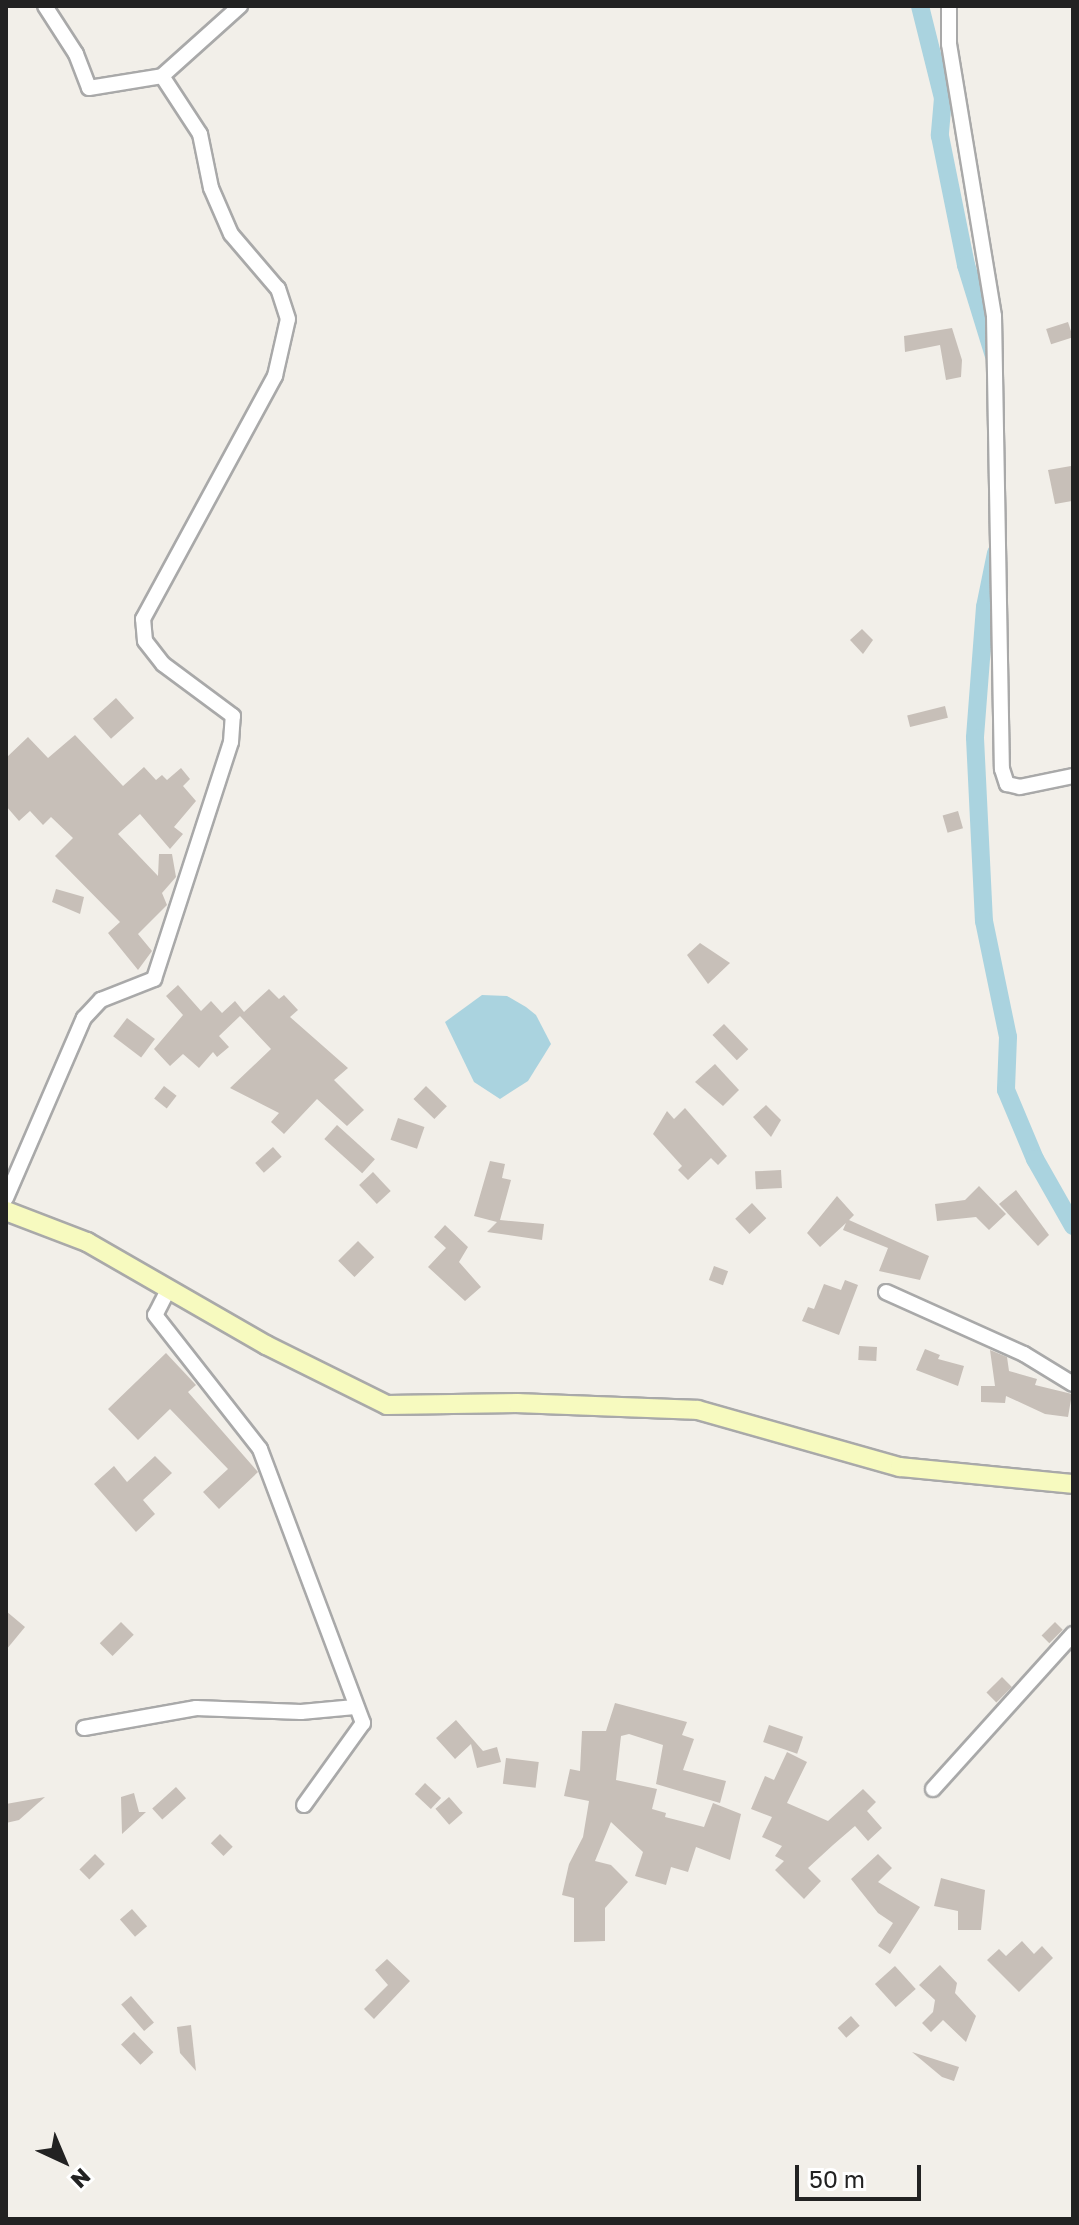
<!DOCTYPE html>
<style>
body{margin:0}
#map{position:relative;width:1079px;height:2225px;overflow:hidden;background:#f2efe9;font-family:"Golos Text",sans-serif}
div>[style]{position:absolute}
.water>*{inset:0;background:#aad3df}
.canal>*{height:18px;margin:-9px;padding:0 9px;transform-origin:9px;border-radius:9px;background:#aad3df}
.building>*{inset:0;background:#c7bfb8;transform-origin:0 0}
.roads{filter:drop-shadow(2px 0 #a9a9a9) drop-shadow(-2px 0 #a9a9a9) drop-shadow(0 2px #a9a9a9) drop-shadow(0 -2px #a9a9a9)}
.street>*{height:14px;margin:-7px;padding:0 7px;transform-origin:7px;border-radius:7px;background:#fff}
.secondary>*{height:18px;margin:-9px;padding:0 9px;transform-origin:9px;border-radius:9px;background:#f7fabf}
span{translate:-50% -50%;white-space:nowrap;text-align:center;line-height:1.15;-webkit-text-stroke:7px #fff;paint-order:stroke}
.frame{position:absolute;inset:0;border:8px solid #222;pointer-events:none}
.north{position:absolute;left:24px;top:2121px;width:80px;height:80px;-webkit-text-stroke:6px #fff;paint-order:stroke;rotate:136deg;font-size:22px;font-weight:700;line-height:32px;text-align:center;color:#222}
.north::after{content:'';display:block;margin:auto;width:28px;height:36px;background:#222;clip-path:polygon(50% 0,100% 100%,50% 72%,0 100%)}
.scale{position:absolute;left:795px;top:2165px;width:126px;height:36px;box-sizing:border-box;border:4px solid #222;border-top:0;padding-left:10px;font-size:24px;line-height:28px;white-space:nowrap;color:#222;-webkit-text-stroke:6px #fff;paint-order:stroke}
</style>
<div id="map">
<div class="water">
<i style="clip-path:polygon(482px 995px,507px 996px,526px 1007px,536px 1015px,551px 1044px,528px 1081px,500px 1099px,474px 1082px,445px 1022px)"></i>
</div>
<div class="canal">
<i style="left:920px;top:6px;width:95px;rotate:76deg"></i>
<i style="left:943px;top:98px;width:38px;rotate:95deg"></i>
<i style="left:940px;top:136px;width:132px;rotate:78.6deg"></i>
<i style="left:966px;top:265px;width:95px;rotate:72.9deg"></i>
<i style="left:996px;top:553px;width:55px;rotate:101.5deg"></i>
<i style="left:985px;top:607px;width:131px;rotate:94.4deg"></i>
<i style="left:975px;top:738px;width:183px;rotate:87.2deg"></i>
<i style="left:984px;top:921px;width:118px;rotate:78.3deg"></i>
<i style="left:1008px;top:1037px;width:53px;rotate:92.2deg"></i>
<i style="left:1006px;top:1090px;width:75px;rotate:67.2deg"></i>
<i style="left:1035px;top:1159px;width:77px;rotate:60.4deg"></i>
</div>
<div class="building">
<i style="left:1068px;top:322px;width:16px;height:23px;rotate:72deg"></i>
<i style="clip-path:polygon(952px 328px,962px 360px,961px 377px,946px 380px,940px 345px,905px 352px,904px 336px)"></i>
<i style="clip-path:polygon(1071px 466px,1072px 501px,1055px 504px,1048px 470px)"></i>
<i style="clip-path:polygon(862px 629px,873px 640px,863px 654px,850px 640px)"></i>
<i style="left:116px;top:698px;width:27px;height:31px;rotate:48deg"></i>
<i style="left:945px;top:706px;width:12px;height:39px;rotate:76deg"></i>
<i style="clip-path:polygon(75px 735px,123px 786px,144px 767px,156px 780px,162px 775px,167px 780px,181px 768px,190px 779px,183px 786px,196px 801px,174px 827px,183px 834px,170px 849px,140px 814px,118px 834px,158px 876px,159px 854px,172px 854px,176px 877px,162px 893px,167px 905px,138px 934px,152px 951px,138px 970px,108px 933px,120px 922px,55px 856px,73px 838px,51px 817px,43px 825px,30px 811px,19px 821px,6px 806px,6px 758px,28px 737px,48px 758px)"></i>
<i style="left:958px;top:811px;width:18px;height:16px;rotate:74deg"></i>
<i style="clip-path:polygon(56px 889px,84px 897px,80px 914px,52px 902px)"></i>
<i style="clip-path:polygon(700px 943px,730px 963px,708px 984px,687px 955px)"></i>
<i style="clip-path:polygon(178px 985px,201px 1011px,211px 1001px,222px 1013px,235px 1001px,244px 1012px,269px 989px,279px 999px,284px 995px,298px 1010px,290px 1017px,348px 1068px,334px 1080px,364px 1110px,347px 1126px,317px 1099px,284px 1134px,271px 1122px,279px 1113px,230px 1088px,271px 1049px,240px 1016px,219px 1036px,229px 1047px,217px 1057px,213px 1052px,199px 1068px,183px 1054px,170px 1066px,154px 1049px,183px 1015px,166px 996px)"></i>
<i style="left:127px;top:1018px;width:35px;height:23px;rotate:37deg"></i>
<i style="left:724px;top:1024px;width:35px;height:16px;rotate:46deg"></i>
<i style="clip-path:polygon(715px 1064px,739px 1090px,723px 1106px,695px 1082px)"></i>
<i style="left:164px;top:1086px;width:16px;height:16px;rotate:38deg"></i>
<i style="left:426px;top:1086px;width:29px;height:18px;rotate:44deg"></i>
<i style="clip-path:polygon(766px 1105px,781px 1120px,771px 1137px,753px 1117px)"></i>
<i style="clip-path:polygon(685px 1108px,727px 1156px,718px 1165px,711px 1158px,688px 1180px,678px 1170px,682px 1166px,653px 1134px,667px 1111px,674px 1119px)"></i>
<i style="left:398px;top:1118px;width:28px;height:23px;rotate:19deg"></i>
<i style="left:337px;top:1125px;width:51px;height:19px;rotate:42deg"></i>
<i style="left:273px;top:1147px;width:13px;height:24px;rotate:48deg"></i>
<i style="clip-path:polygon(490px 1161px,505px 1164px,502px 1178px,511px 1180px,500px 1220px,544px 1224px,542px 1240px,487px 1232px,497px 1222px,474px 1216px)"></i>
<i style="left:781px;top:1170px;width:18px;height:26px;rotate:87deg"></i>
<i style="left:373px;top:1172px;width:26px;height:19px;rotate:47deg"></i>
<i style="clip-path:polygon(979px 1186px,1006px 1214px,989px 1230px,976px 1217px,937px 1221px,935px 1204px,965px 1200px)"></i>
<i style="clip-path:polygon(1016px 1190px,1049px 1235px,1038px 1246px,999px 1204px)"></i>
<i style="clip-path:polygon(837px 1196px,854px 1215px,849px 1220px,929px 1256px,920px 1280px,879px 1271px,888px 1248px,843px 1230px,846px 1223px,820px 1247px,807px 1233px)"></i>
<i style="left:752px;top:1203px;width:21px;height:23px;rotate:47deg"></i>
<i style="clip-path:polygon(445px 1225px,468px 1247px,459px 1262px,481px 1287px,465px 1301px,428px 1267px,446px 1248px,434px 1237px)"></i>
<i style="left:358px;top:1241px;width:23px;height:28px;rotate:45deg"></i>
<i style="left:714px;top:1266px;width:15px;height:15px;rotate:20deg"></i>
<i style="clip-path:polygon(845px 1280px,858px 1285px,839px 1335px,802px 1321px,808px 1307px,814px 1309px,824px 1284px,841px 1290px)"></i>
<i style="left:859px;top:1346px;width:18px;height:14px;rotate:3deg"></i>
<i style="clip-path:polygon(925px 1349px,940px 1355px,938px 1359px,964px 1366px,958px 1386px,916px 1370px)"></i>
<i style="clip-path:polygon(990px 1350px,1007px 1357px,1009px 1371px,1037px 1379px,1035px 1385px,1072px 1394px,1068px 1417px,1045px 1414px,1006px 1396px,1005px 1403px,981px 1402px,981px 1386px,995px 1386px)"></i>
<i style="clip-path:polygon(166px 1353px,196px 1385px,188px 1392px,258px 1472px,219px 1509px,203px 1492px,228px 1469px,170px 1409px,138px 1440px,108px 1409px)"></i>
<i style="clip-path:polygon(155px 1456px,172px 1473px,143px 1500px,155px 1514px,136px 1532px,94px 1484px,114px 1466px,127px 1482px)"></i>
<i style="clip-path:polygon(6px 1611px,25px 1627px,6px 1650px)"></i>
<i style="left:121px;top:1622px;width:18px;height:30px;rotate:45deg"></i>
<i style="left:1055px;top:1622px;width:11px;height:19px;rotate:45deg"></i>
<i style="left:1002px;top:1677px;width:14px;height:22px;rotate:45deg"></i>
<i style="clip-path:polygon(615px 1703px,687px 1722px,682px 1735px,694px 1739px,683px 1770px,726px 1781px,720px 1803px,656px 1784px,663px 1745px,629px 1734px,621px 1736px,616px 1780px,657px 1789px,652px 1809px,666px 1813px,665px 1817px,704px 1827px,713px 1803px,741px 1814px,730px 1860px,696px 1847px,688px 1872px,671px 1867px,666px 1885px,635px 1876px,643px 1852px,611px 1822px,595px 1861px,611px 1865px,628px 1882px,605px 1908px,605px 1941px,574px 1942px,574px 1898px,562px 1895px,569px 1864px,583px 1837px,589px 1801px,564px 1796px,570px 1769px,580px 1771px,582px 1731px,606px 1731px)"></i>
<i style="clip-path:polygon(456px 1720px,483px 1751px,497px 1747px,501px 1762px,477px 1768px,471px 1744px,455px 1759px,436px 1738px)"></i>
<i style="left:769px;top:1725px;width:36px;height:18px;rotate:19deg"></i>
<i style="clip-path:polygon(787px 1752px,807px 1762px,787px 1803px,828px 1821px,863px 1789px,876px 1802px,867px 1811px,882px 1828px,868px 1841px,855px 1826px,833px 1845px,808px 1868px,821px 1881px,804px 1899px,775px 1870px,784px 1861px,775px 1856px,782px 1846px,762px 1837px,772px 1817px,751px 1809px,765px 1776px,774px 1780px)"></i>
<i style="left:506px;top:1758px;width:33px;height:26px;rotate:7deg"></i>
<i style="left:425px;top:1783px;width:22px;height:15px;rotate:43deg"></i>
<i style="left:176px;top:1787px;width:15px;height:32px;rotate:48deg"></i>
<i style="clip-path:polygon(134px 1793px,139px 1812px,146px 1812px,122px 1834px,121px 1797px)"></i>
<i style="clip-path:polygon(45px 1797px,19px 1820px,6px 1823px,6px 1804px)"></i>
<i style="left:449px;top:1797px;width:21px;height:18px;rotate:49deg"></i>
<i style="left:220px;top:1834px;width:18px;height:13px;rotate:45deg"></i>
<i style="left:95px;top:1854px;width:14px;height:22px;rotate:45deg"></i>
<i style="clip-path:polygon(878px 1854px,892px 1868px,878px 1882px,920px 1907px,890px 1954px,878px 1946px,893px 1923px,878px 1913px,851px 1879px)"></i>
<i style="clip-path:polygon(941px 1878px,985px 1890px,981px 1930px,958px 1930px,958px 1911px,934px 1906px)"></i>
<i style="left:132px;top:1909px;width:23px;height:16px;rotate:49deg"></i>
<i style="clip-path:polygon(1022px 1941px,1034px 1954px,1042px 1946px,1053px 1958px,1019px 1992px,987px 1960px,999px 1949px,1006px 1956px)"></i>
<i style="clip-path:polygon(387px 1959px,410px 1981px,374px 2019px,364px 2009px,388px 1985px,375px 1970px)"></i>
<i style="clip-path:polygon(940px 1965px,957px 1983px,955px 1993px,976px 2016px,966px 2042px,943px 2020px,931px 2032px,922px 2023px,933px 2012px,935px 2000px,919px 1985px)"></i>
<i style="left:895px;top:1966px;width:31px;height:27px;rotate:48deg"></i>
<i style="left:131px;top:1996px;width:35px;height:13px;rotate:49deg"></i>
<i style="left:851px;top:2016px;width:13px;height:18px;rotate:48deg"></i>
<i style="clip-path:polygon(191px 2025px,196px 2071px,180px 2053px,177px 2027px)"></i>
<i style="left:134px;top:2032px;width:28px;height:18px;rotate:46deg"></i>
<i style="clip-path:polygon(912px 2052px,959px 2067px,954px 2081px,942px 2077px)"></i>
</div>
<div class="roads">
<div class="street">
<i style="left:45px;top:6px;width:57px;rotate:57.1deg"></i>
<i style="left:76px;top:54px;width:36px;rotate:69deg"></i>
<i style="left:89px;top:88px;width:74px;rotate:-9.3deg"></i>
<i style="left:949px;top:6px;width:38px;rotate:90deg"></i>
<i style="left:949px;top:44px;width:276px;rotate:80.6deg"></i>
<i style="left:994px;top:316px;width:453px;rotate:89deg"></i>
<i style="left:1002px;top:769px;width:16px;rotate:72deg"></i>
<i style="left:1007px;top:784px;width:13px;rotate:13deg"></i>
<i style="left:1020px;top:787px;width:54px;rotate:-11.7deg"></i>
<i style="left:6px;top:1198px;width:196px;rotate:-66.6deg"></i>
<i style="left:84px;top:1018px;width:25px;rotate:-47deg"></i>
<i style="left:101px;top:1000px;width:57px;rotate:-21.6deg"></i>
<i style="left:154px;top:979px;width:249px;rotate:-72deg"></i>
<i style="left:231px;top:742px;width:26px;rotate:-86deg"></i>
<i style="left:233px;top:716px;width:87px;rotate:-143.4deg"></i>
<i style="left:163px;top:664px;width:29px;rotate:-128deg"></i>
<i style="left:145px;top:641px;width:22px;rotate:-95deg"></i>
<i style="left:143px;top:619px;width:277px;rotate:-61.5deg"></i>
<i style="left:275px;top:376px;width:58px;rotate:-77.2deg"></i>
<i style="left:288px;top:319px;width:32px;rotate:-108deg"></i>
<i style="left:278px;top:289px;width:72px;rotate:-130.5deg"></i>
<i style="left:231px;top:234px;width:50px;rotate:-113.5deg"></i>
<i style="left:211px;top:188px;width:55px;rotate:-101.5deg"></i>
<i style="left:200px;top:134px;width:69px;rotate:-123.2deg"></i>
<i style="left:162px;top:76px;width:105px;rotate:-41.9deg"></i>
<i style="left:168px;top:1290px;width:28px;rotate:117deg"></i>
<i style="left:155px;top:1315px;width:170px;rotate:51.9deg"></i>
<i style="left:260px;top:1449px;width:293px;rotate:69.4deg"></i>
<i style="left:363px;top:1723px;width:101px;rotate:125.7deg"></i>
<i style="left:886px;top:1292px;width:151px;rotate:24.2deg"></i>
<i style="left:1024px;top:1354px;width:57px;rotate:31.5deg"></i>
<i style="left:84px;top:1728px;width:114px;rotate:-10.1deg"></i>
<i style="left:196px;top:1708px;width:105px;rotate:2.2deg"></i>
<i style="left:301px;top:1712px;width:54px;rotate:-5.3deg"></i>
<i style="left:933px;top:1789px;width:209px;rotate:-47.9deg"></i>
</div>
<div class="secondary">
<i style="left:6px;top:1211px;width:87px;rotate:20.9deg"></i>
<i style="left:87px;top:1242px;width:207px;rotate:29.9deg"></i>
<i style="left:266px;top:1345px;width:135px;rotate:26.4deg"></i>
<i style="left:387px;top:1405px;width:131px;rotate:-0.9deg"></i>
<i style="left:518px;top:1403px;width:180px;rotate:2.2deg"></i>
<i style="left:698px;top:1410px;width:210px;rotate:15.8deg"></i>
<i style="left:900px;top:1467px;width:174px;rotate:5.6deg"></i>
</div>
</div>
<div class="frame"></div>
<div class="north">N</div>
<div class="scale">50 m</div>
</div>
